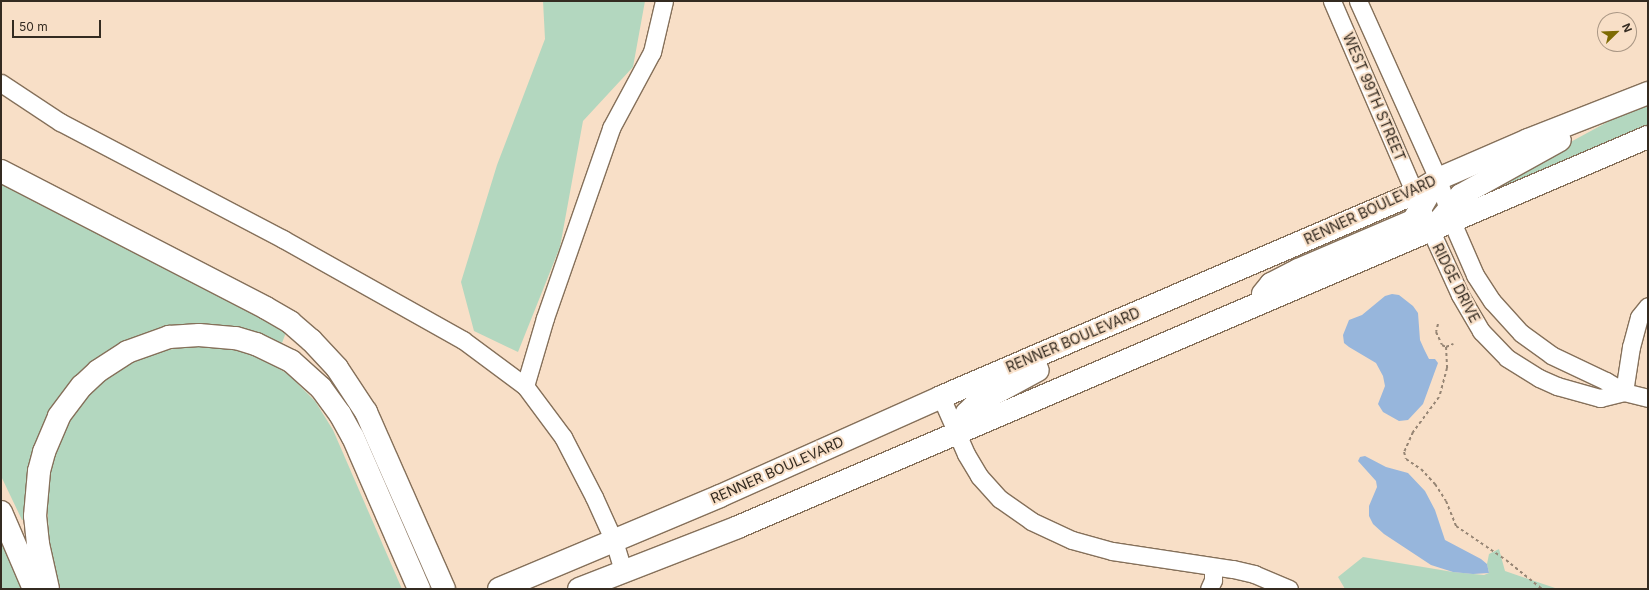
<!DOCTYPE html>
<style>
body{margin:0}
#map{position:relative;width:1649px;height:590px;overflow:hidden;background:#f8dfc7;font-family:Inter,sans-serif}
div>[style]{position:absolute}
.green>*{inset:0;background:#b3d7bf}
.water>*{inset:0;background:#97b6dc}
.path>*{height:2px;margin-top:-1px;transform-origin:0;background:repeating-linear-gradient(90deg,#968574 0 3px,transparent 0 6px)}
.roads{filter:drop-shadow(1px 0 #85705a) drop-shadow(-1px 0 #85705a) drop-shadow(0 1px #85705a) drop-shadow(0 -1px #85705a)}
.minor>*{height:17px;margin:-8.5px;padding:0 8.5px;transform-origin:8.5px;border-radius:8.5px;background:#fff}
.major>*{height:22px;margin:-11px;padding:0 11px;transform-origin:11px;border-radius:11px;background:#fff}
.highway>*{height:22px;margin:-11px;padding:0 11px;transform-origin:11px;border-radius:11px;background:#fff}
span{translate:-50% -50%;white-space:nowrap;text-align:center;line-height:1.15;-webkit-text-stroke:4px #f8dfc7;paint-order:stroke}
.street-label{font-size:14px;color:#342b21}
.frame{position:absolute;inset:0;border:2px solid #342b21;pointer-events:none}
.north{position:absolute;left:1597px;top:12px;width:40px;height:40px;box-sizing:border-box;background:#f8dfc7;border:1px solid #aa9785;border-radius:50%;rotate:67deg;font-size:11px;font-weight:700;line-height:16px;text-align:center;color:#342b21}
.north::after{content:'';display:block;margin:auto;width:14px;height:18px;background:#7e6b03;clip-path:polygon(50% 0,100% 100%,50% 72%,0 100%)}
.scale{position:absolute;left:12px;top:20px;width:89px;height:18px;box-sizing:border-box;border:2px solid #342b21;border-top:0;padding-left:5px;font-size:12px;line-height:14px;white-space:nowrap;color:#342b21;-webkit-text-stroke:3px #f8dfc7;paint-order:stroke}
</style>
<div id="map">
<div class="green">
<i style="clip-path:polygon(543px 1px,645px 1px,633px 67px,583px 121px,560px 247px,518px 352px,474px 331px,461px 282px,497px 165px,545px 39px)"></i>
<i style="clip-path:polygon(1648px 100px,1648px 129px,1482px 200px,1471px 196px)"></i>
<i style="clip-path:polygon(1px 175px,288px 327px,282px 343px,247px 331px,221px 326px,88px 368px,29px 518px,22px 520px,1px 476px)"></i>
<i style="clip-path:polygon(210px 346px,239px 351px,262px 359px,288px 374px,315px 401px,333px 430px,402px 589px,58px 589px,49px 538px,47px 496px,49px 471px,65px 427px,82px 402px,98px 384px,119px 368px,161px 351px,186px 347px)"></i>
<i style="clip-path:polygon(1px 535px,25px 589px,1px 589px)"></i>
<i style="clip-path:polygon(1499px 549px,1505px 571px,1558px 589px,1345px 589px,1338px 577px,1363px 557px,1453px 572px,1484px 575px,1489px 573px,1487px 564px,1489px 554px)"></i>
</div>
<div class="water">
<i style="clip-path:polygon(1392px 294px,1399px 295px,1413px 306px,1418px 313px,1420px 340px,1424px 349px,1429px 359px,1435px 359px,1438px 363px,1423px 404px,1408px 420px,1399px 421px,1383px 412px,1378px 404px,1385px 386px,1383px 376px,1376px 363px,1349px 347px,1344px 343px,1343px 335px,1349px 320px,1362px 315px,1385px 296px)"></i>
<i style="clip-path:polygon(1365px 456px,1386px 467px,1408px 473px,1425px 491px,1435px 510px,1445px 540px,1481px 559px,1487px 564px,1489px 573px,1473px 574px,1453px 572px,1431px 565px,1384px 534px,1373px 524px,1369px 516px,1369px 506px,1377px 487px,1376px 481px,1358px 461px,1360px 457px)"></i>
</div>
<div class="path">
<i style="left:1438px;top:324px;width:8px;rotate:104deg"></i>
<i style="left:1436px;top:332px;width:14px;rotate:65deg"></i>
<i style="left:1442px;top:345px;width:4px;rotate:27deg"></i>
<i style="left:1446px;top:347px;width:8px;rotate:-23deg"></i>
<i style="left:1446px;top:347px;width:21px;rotate:87deg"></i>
<i style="left:1447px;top:368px;width:30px;rotate:105deg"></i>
<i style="left:1439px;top:397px;width:44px;rotate:126.6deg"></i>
<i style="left:1413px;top:432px;width:22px;rotate:114deg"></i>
<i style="left:1404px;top:452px;width:7px;rotate:74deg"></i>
<i style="left:1406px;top:459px;width:18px;rotate:34deg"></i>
<i style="left:1421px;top:469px;width:21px;rotate:47deg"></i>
<i style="left:1435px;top:484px;width:20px;rotate:57deg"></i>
<i style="left:1446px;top:501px;width:27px;rotate:68deg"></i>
<i style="left:1456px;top:526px;width:60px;rotate:34.2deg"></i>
<i style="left:1506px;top:560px;width:46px;rotate:38.9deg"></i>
</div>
<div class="roads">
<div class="minor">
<i style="left:1332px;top:1px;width:250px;rotate:66.7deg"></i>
<i style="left:1431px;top:231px;width:70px;rotate:65.6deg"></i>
<i style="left:1460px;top:295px;width:42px;rotate:59.7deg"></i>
<i style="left:1481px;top:331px;width:37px;rotate:46deg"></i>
<i style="left:1507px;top:358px;width:38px;rotate:32deg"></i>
<i style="left:1539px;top:378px;width:20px;rotate:24deg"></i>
<i style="left:1557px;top:386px;width:45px;rotate:15.6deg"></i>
<i style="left:1600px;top:398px;width:25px;rotate:-14deg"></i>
<i style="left:1358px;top:1px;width:195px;rotate:65.8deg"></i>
<i style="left:1438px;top:179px;width:45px;rotate:72deg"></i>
<i style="left:1452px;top:222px;width:58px;rotate:66.5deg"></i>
<i style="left:1475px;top:275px;width:31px;rotate:57deg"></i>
<i style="left:1492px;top:301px;width:43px;rotate:47.8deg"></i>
<i style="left:1521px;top:333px;width:37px;rotate:36deg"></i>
<i style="left:1551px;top:355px;width:61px;rotate:25.3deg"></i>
<i style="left:1606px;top:381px;width:21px;rotate:31deg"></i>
<i style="left:1624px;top:392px;width:25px;rotate:14deg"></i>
<i style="left:1px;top:83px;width:71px;rotate:33.5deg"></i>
<i style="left:60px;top:122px;width:252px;rotate:27.7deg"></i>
<i style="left:283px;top:239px;width:206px;rotate:29.3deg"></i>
<i style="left:463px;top:340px;width:77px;rotate:36.6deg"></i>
<i style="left:525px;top:386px;width:64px;rotate:53.3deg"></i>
<i style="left:563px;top:437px;width:68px;rotate:62.7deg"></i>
<i style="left:594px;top:497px;width:48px;rotate:65.6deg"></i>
<i style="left:614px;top:541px;width:31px;rotate:73deg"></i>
<i style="left:525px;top:386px;width:71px;rotate:-73.6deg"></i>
<i style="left:545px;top:318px;width:201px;rotate:-70.8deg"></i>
<i style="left:611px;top:128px;width:86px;rotate:-61.7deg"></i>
<i style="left:652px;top:52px;width:52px;rotate:-76.8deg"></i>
<i style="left:1624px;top:392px;width:46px;rotate:-81.2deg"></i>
<i style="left:1631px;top:347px;width:31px;rotate:-75deg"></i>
<i style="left:1639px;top:317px;width:14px;rotate:-51deg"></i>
<i style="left:941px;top:397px;width:62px;rotate:66.3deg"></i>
<i style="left:966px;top:454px;width:26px;rotate:59deg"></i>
<i style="left:979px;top:476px;width:31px;rotate:48deg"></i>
<i style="left:1000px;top:499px;width:38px;rotate:35deg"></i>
<i style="left:1031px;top:521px;width:45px;rotate:24.9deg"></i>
<i style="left:1072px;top:540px;width:41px;rotate:15.4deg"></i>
<i style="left:1112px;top:551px;width:122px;rotate:8.5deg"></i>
<i style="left:1233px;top:569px;width:22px;rotate:13deg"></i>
<i style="left:1254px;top:574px;width:38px;rotate:23deg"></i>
<i style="left:1209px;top:589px;width:10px;rotate:-66deg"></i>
<i style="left:1213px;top:580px;width:13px;rotate:-90deg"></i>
</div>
<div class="major">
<i style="left:1434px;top:227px;width:42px;rotate:-49.8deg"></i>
<i style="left:1461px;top:195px;width:113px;rotate:-29.1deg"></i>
<i style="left:1263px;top:294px;width:13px;rotate:-51deg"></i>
<i style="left:1271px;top:284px;width:30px;rotate:-27deg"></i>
<i style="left:1298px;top:270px;width:125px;rotate:-23.1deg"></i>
<i style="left:1413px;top:221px;width:48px;rotate:-59.7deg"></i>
<i style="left:957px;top:434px;width:23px;rotate:-65deg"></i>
<i style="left:967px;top:413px;width:14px;rotate:-45deg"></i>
<i style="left:977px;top:403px;width:69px;rotate:-28.4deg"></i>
<i style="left:499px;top:589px;width:240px;rotate:-22.8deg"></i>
<i style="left:720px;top:496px;width:242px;rotate:-24.1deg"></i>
<i style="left:941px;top:397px;width:516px;rotate:-23.29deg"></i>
<i style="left:1415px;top:193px;width:27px;rotate:-31deg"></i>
<i style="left:1438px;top:179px;width:98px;rotate:-23.4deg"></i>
<i style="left:1528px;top:140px;width:129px;rotate:-21.4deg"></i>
<i style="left:579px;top:589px;width:171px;rotate:-21.3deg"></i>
<i style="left:738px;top:527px;width:990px;rotate:-23.2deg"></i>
</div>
<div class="highway">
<i style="left:1px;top:171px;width:298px;rotate:27.3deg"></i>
<i style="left:266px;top:308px;width:28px;rotate:30deg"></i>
<i style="left:290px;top:322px;width:28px;rotate:41deg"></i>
<i style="left:311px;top:340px;width:38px;rotate:47deg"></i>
<i style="left:337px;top:368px;width:53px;rotate:56.6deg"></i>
<i style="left:366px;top:412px;width:193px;rotate:66.2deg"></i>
<i style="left:1px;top:512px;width:84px;rotate:66.8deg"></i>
<i style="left:48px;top:589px;width:46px;rotate:-102.5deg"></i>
<i style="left:38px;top:544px;width:28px;rotate:-96deg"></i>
<i style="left:35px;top:516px;width:45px;rotate:-84.9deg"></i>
<i style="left:39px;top:471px;width:20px;rotate:-75deg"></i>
<i style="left:44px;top:452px;width:39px;rotate:-67deg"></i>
<i style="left:59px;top:416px;width:38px;rotate:-53deg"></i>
<i style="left:82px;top:386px;width:22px;rotate:-43deg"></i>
<i style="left:98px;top:371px;width:35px;rotate:-33deg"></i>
<i style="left:127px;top:352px;width:45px;rotate:-19.7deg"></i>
<i style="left:169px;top:337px;width:30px;rotate:-4deg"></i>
<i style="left:199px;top:335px;width:37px;rotate:5deg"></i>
<i style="left:236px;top:338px;width:21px;rotate:17deg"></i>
<i style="left:256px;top:344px;width:39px;rotate:26deg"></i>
<i style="left:291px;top:361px;width:40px;rotate:42deg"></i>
<i style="left:321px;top:388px;width:32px;rotate:54deg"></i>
<i style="left:340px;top:414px;width:26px;rotate:61deg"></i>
<i style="left:353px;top:437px;width:166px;rotate:66.5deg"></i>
</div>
</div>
<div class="street-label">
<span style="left:1374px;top:97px;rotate:67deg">WEST 99TH STREET</span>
<span style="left:1370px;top:210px;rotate:-25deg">RENNER BOULEVARD</span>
<span style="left:1456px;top:283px;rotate:63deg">RIDGE DRIVE</span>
<span style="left:1073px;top:340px;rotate:-23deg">RENNER BOULEVARD</span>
<span style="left:777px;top:470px;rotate:-24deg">RENNER BOULEVARD</span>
</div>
<div class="frame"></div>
<div class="north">N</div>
<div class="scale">50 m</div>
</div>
